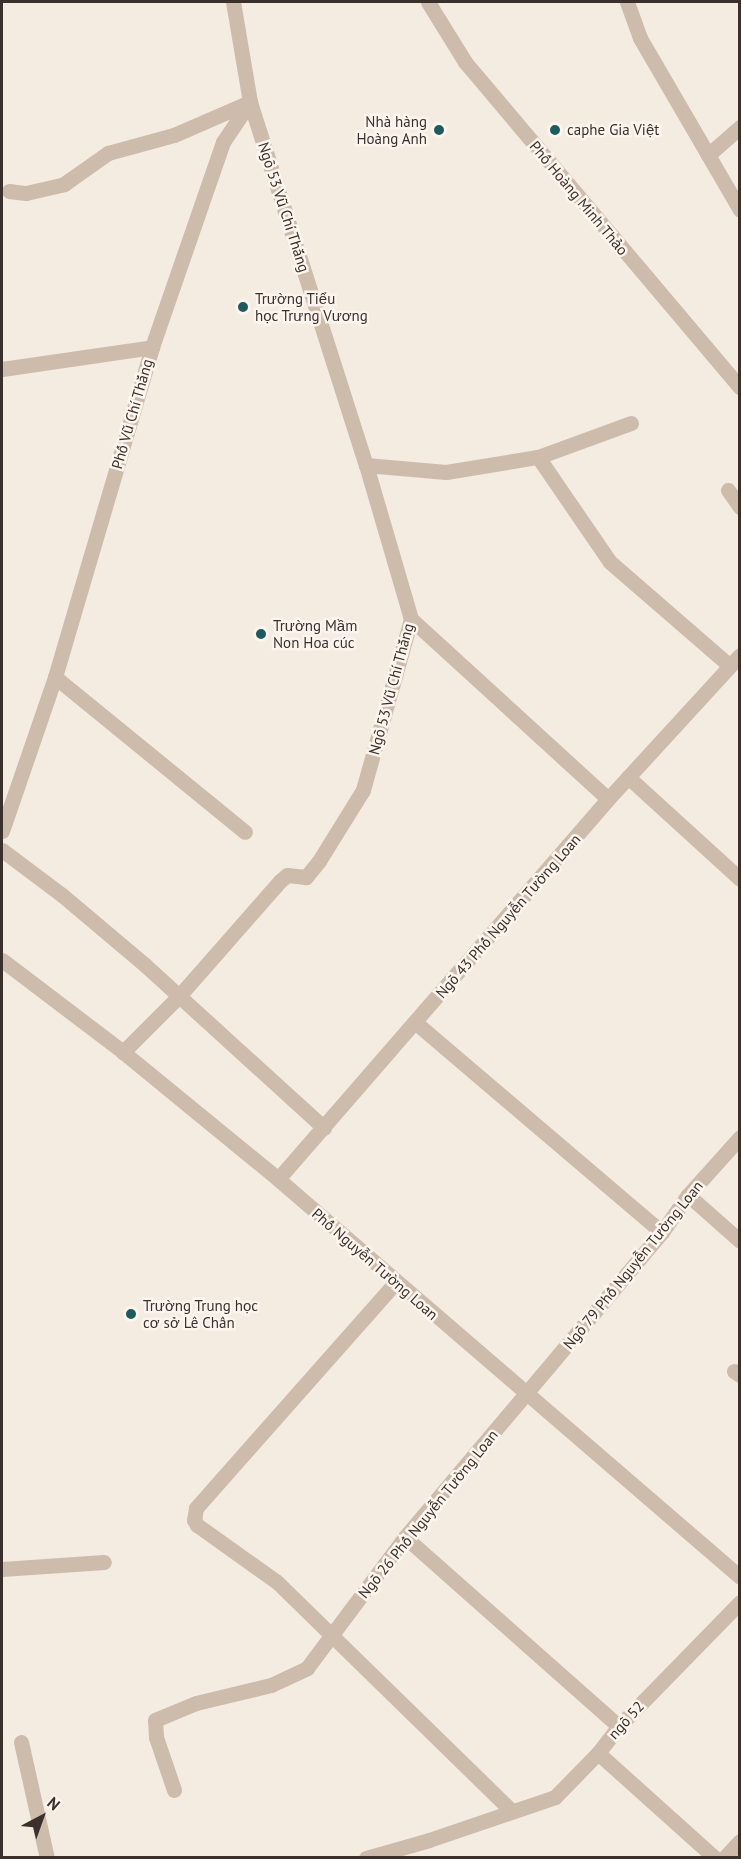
<!DOCTYPE html>
<meta charset="utf-8">
<style>
body{margin:0}
#map{position:relative;width:741px;height:1859px;overflow:hidden;background:#f4ebe1;font-family:"PT Sans",sans-serif}
div>[style]{position:absolute}
.minor>*{height:15px;margin:-7.5px;padding:0 7.5px;transform-origin:7.5px;border-radius:7.5px;background:#cdbbac}
.dots>*{width:16px;height:16px;translate:-50% -50%;box-sizing:border-box;border:3px solid #fbf5ee;border-radius:50%}
span{translate:-50% -50%;white-space:nowrap;text-align:center;line-height:1.15;-webkit-text-stroke:5px #fbf5ee;paint-order:stroke}
.poi-label{font-size:15px;color:#3b302b}
.right{translate:-100% -50%;text-align:right}
.left{translate:0 -50%;text-align:left}
.street-label{font-size:15px;color:#3b302b}
.frame{position:absolute;inset:0;border:3px solid #3b302b;pointer-events:none}
.north{position:absolute;left:12px;top:1787px;width:60px;height:60px;-webkit-text-stroke:4px #fbf5ee;paint-order:stroke;rotate:41deg;font-size:16px;font-weight:700;line-height:24px;text-align:center;color:#3b302b}
.north::after{content:'';display:block;margin:auto;width:21px;height:27px;background:#3b302b;clip-path:polygon(50% 0,100% 100%,50% 72%,0 100%)}
</style>
<div id="map">
<div class="minor">
<i style="left:428px;top:2px;width:70px;rotate:58.3deg"></i>
<i style="left:465px;top:62px;width:426px;rotate:49.8deg"></i>
<i style="left:627px;top:2px;width:38px;rotate:70deg"></i>
<i style="left:640px;top:38px;width:199px;rotate:59.8deg"></i>
<i style="left:708px;top:155px;width:43px;rotate:-41.2deg"></i>
<i style="left:9px;top:191px;width:17px;rotate:7deg"></i>
<i style="left:26px;top:193px;width:39px;rotate:-13deg"></i>
<i style="left:64px;top:184px;width:54px;rotate:-35.2deg"></i>
<i style="left:108px;top:153px;width:68px;rotate:-15.3deg"></i>
<i style="left:174px;top:135px;width:83px;rotate:-23.5deg"></i>
<i style="left:250px;top:102px;width:381px;rotate:72.3deg"></i>
<i style="left:366px;top:465px;width:160px;rotate:73.7deg"></i>
<i style="left:411px;top:619px;width:178px;rotate:105.7deg"></i>
<i style="left:363px;top:790px;width:84px;rotate:121.8deg"></i>
<i style="left:319px;top:861px;width:21px;rotate:129deg"></i>
<i style="left:306px;top:877px;width:19px;rotate:-174deg"></i>
<i style="left:287px;top:875px;width:9px;rotate:139deg"></i>
<i style="left:280px;top:881px;width:152px;rotate:131.3deg"></i>
<i style="left:180px;top:995px;width:81px;rotate:135deg"></i>
<i style="left:2px;top:369px;width:152px;rotate:-8.3deg"></i>
<i style="left:538px;top:457px;width:127px;rotate:55.6deg"></i>
<i style="left:610px;top:562px;width:157px;rotate:40.9deg"></i>
<i style="left:366px;top:465px;width:80px;rotate:5deg"></i>
<i style="left:446px;top:472px;width:93px;rotate:-9.3deg"></i>
<i style="left:538px;top:457px;width:99px;rotate:-20.1deg"></i>
<i style="left:728px;top:490px;width:21px;rotate:55deg"></i>
<i style="left:411px;top:619px;width:267px;rotate:42.4deg"></i>
<i style="left:55px;top:677px;width:245px;rotate:39.2deg"></i>
<i style="left:628px;top:777px;width:151px;rotate:42.3deg"></i>
<i style="left:2px;top:831px;width:163px;rotate:-71deg"></i>
<i style="left:55px;top:677px;width:344px;rotate:-73.6deg"></i>
<i style="left:152px;top:347px;width:217px;rotate:-70.9deg"></i>
<i style="left:223px;top:142px;width:48px;rotate:-56deg"></i>
<i style="left:250px;top:102px;width:101px;rotate:-99.6deg"></i>
<i style="left:2px;top:850px;width:75px;rotate:36.9deg"></i>
<i style="left:62px;top:895px;width:109px;rotate:40.1deg"></i>
<i style="left:145px;top:965px;width:242px;rotate:42.3deg"></i>
<i style="left:2px;top:960px;width:152px;rotate:37.2deg"></i>
<i style="left:123px;top:1052px;width:200px;rotate:39.3deg"></i>
<i style="left:278px;top:1179px;width:610px;rotate:40.74deg"></i>
<i style="left:416px;top:1023px;width:323px;rotate:40.4deg"></i>
<i style="left:278px;top:1179px;width:503px;rotate:-49.03deg"></i>
<i style="left:608px;top:799px;width:195px;rotate:-47.5deg"></i>
<i style="left:688px;top:1195px;width:69px;rotate:41.5deg"></i>
<i style="left:395px;top:1283px;width:300px;rotate:131.5deg"></i>
<i style="left:196px;top:1508px;width:12px;rotate:99deg"></i>
<i style="left:194px;top:1520px;width:6px;rotate:59deg"></i>
<i style="left:197px;top:1525px;width:98px;rotate:35.5deg"></i>
<i style="left:277px;top:1582px;width:327px;rotate:44.3deg"></i>
<i style="left:734px;top:1371px;width:7px;rotate:34deg"></i>
<i style="left:405px;top:1537px;width:286px;rotate:41.5deg"></i>
<i style="left:2px;top:1569px;width:102px;rotate:-3.9deg"></i>
<i style="left:21px;top:1742px;width:119px;rotate:77.4deg"></i>
<i style="left:174px;top:1790px;width:56px;rotate:-108.8deg"></i>
<i style="left:156px;top:1737px;width:17px;rotate:-93deg"></i>
<i style="left:155px;top:1720px;width:44px;rotate:-22.5deg"></i>
<i style="left:196px;top:1703px;width:77px;rotate:-13.5deg"></i>
<i style="left:271px;top:1685px;width:40px;rotate:-25deg"></i>
<i style="left:307px;top:1668px;width:164px;rotate:-53.2deg"></i>
<i style="left:405px;top:1537px;width:399px;rotate:-49.9deg"></i>
<i style="left:662px;top:1232px;width:45px;rotate:-54.9deg"></i>
<i style="left:688px;top:1195px;width:78px;rotate:-48.1deg"></i>
<i style="left:366px;top:1858px;width:66px;rotate:-15.9deg"></i>
<i style="left:429px;top:1840px;width:133px;rotate:-18.8deg"></i>
<i style="left:555px;top:1797px;width:62px;rotate:-45.7deg"></i>
<i style="left:715px;top:1858px;width:157px;rotate:-138.1deg"></i>
<i style="left:598px;top:1753px;width:34px;rotate:-52deg"></i>
<i style="left:619px;top:1726px;width:173px;rotate:-45.7deg"></i>
<i style="left:724px;top:1858px;width:23px;rotate:-47deg"></i>
</div>
<div class="dots">
<i style="left:439px;top:130px;background:#1f5a5e"></i>
<i style="left:555px;top:130px;background:#1f5a5e"></i>
<i style="left:243px;top:307px;background:#1f5a5e"></i>
<i style="left:261px;top:634px;background:#1f5a5e"></i>
<i style="left:131px;top:1314px;background:#1f5a5e"></i>
</div>
<div class="poi-label">
<span class="right" style="left:427px;top:130px">Nhà hàng<br>Hoàng Anh</span>
<span class="left" style="left:567px;top:130px">caphe Gia Việt</span>
<span class="left" style="left:255px;top:307px">Trường Tiểu<br>học Trưng Vương</span>
<span class="left" style="left:273px;top:634px">Trường Mầm<br>Non Hoa cúc</span>
<span class="left" style="left:143px;top:1314px">Trường Trung học<br>cơ sở Lê Chân</span>
</div>
<div class="street-label">
<span style="left:579px;top:198px;rotate:50deg">Phố Hoàng Minh Thảo</span>
<span style="left:284px;top:207px;rotate:72deg">Ngõ 53 Vũ Chí Thắng</span>
<span style="left:132px;top:414px;rotate:-74deg">Phố Vũ Chí Thắng</span>
<span style="left:391px;top:689px;rotate:-75deg">Ngõ 53 Vũ Chí Thắng</span>
<span style="left:508px;top:916px;rotate:-49deg">Ngõ 43 Phố Nguyễn Tường Loan</span>
<span style="left:375px;top:1264px;rotate:41deg">Phố Nguyễn Tường Loan</span>
<span style="left:633px;top:1265px;rotate:-51deg">Ngõ 79 Phố Nguyễn Tường Loan</span>
<span style="left:428px;top:1514px;rotate:-51deg">Ngõ 26 Phố Nguyễn Tường Loan</span>
<span style="left:626px;top:1720px;rotate:-48deg">ngõ 52</span>
</div>
<div class="frame"></div>
<div class="north">N</div>
</div>
